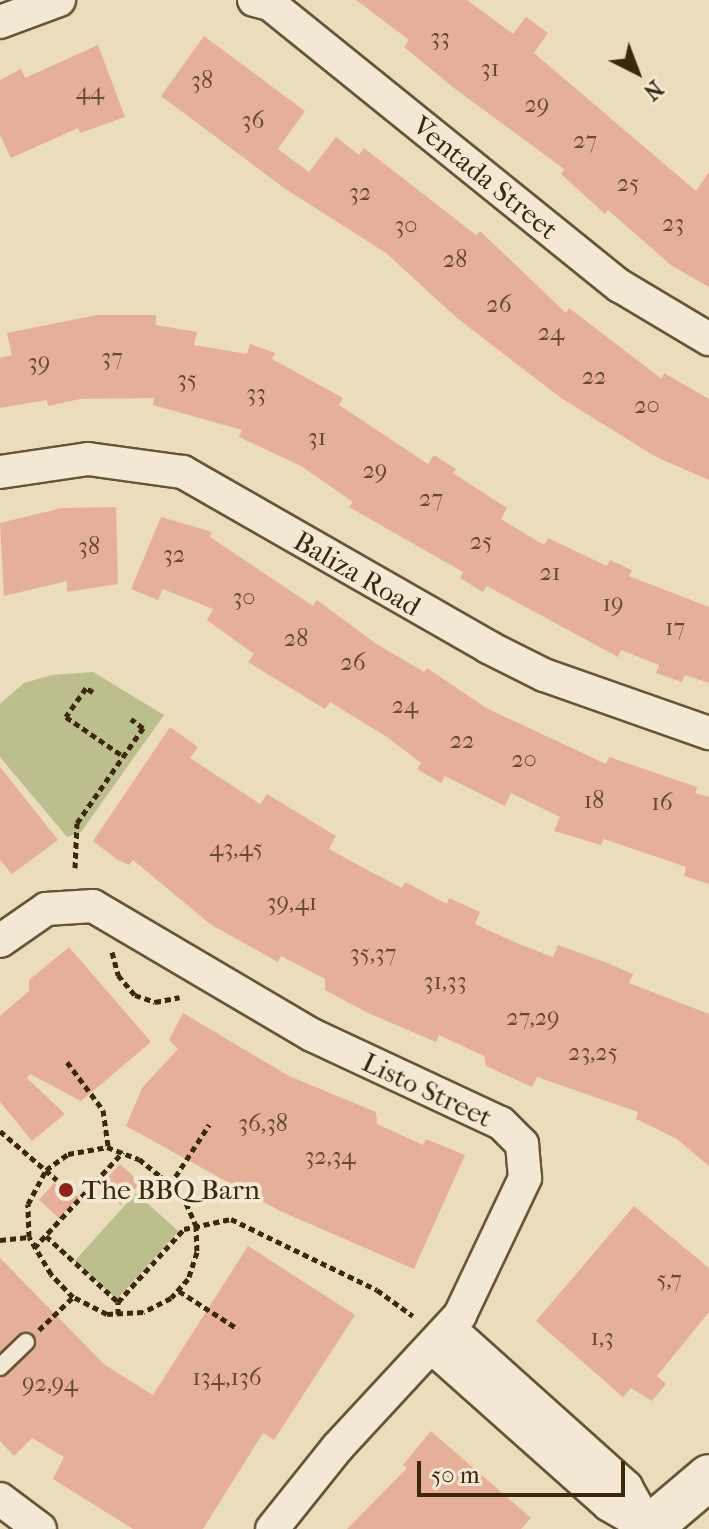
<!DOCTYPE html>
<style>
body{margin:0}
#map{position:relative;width:709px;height:1529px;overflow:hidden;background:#ebdcbb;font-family:"IM FELL French Canon",serif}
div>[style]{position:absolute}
.green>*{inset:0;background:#bcbf8d;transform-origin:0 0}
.building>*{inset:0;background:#e6b098;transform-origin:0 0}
.path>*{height:5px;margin-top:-2.5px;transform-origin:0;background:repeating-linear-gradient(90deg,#3b280d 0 6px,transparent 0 10px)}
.roads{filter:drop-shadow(2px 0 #675538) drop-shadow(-2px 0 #675538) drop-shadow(0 2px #675538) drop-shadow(0 -2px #675538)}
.lane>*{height:16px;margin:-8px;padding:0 8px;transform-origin:8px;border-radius:8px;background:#f2e8d3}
.street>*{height:32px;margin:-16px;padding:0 16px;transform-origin:16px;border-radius:16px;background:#f2e8d3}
.secondary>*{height:44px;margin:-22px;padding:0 22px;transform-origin:22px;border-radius:22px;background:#f2e8d3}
.dots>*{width:22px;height:22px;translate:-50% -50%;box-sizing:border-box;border:4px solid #f2e8d3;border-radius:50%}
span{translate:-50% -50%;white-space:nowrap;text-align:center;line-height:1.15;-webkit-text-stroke:8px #f2e8d3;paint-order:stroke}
.number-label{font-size:24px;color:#664a30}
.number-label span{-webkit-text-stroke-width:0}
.street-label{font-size:28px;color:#3b280d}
.poi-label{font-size:28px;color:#3b280d}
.left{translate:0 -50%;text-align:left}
.north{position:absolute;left:597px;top:32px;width:80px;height:80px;-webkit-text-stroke:6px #f2e8d3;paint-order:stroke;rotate:138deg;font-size:22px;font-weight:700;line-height:32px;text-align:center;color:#3b280d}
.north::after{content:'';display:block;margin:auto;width:28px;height:36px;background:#3b280d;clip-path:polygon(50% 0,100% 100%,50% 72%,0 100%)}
.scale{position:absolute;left:417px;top:1461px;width:208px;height:36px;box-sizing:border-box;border:4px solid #3b280d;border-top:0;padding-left:10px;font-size:24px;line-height:28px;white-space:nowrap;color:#3b280d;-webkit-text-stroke:6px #f2e8d3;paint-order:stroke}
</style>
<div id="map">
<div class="green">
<i style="clip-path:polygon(93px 672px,164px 715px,81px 832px,67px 837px,0 757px,0 704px,24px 683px,52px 675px)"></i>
<i style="left:136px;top:1193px;width:57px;height:92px;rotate:42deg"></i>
</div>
<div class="building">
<i style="clip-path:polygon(356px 0,467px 0,513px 34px,526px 17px,548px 33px,534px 53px,696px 191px,709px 172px,709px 287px,672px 266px,608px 210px,605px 214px,561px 174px,564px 169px,454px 88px,404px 47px,409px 40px)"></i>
<i style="clip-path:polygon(204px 36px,305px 111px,278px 149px,309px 172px,336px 137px,359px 155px,364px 148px,476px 235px,480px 231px,566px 313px,569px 308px,662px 379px,664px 373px,709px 399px,709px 480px,656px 457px,561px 398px,457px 318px,386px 253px,284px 188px,161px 96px)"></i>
<i style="clip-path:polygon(98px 45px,125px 117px,80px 133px,78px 128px,11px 158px,0 135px,0 80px,21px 69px,25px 78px)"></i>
<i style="clip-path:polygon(97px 315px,156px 315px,156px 325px,197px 332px,194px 345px,247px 354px,250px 344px,275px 353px,272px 359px,343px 398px,339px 405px,428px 464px,434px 455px,456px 469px,453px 473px,507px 508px,501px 519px,544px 545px,548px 538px,607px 566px,610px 560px,632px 570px,629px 576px,709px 607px,709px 683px,685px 675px,682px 682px,656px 673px,659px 665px,621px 650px,618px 657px,487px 586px,483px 592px,460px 578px,463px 572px,349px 507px,353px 502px,301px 466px,239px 437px,242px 430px,153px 405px,154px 398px,80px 399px,48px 406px,47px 400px,0 408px,0 358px,12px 355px,7px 333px)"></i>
<i style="clip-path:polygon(116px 507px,118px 584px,67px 592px,67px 581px,4px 596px,0 523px,62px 508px)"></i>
<i style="clip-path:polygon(161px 517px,212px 532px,210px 537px,313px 606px,317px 600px,375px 643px,424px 672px,427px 668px,488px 709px,606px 764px,609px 757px,697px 787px,695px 793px,709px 797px,709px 884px,684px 876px,686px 867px,604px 839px,601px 845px,554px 831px,560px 817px,511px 793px,505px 806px,445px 776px,441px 783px,417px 769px,421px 763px,387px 737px,330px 702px,325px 709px,248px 662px,254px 654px,207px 620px,213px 609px,163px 589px,158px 600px,131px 589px)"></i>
<i style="clip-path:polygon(170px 727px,198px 747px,190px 758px,260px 804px,267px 794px,336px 836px,329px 849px,371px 872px,402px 888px,405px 882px,447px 904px,449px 898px,480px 912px,475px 924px,519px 944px,553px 957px,558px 945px,602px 961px,633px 974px,629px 983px,709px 1014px,709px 1166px,677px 1139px,636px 1119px,638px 1112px,537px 1077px,532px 1087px,486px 1066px,484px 1056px,439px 1035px,436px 1042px,370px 1014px,325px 990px,325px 979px,281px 956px,278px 962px,210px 924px,133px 860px,129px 865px,118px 860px,93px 841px)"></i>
<i style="clip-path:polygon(0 767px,58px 840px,12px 874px,0 860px)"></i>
<i style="clip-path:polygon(69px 947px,151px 1042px,81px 1101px,30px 1074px,27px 1078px,65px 1114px,32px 1141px,0 1102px,0 1016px,29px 991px,29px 980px)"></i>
<i style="clip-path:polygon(183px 1013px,289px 1076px,376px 1112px,377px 1124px,423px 1145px,426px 1139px,465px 1155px,414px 1269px,280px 1211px,126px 1126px,142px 1088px,178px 1049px,169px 1040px)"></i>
<i style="left:120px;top:1164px;width:28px;height:30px;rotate:42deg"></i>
<i style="clip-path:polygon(54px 1183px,79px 1197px,59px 1218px,39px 1200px)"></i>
<i style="clip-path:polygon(634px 1206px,709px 1268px,709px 1312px,657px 1376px,666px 1384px,652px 1401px,631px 1388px,623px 1397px,536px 1321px)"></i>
<i style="clip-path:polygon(248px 1246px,355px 1315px,274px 1440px,263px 1433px,203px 1529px,133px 1529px,53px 1479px,64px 1457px,32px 1438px,14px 1456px,0 1441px,0 1378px,34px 1350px,37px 1340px,23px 1332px,0 1352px,0 1258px,105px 1365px,153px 1395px)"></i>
<i style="clip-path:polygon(431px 1431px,531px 1518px,521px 1529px,347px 1529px,407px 1468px,403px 1465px)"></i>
</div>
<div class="path">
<i style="left:93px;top:692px;width:8px;rotate:-150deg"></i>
<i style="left:86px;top:688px;width:35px;rotate:125deg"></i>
<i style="left:66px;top:717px;width:69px;rotate:34.4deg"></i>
<i style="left:75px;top:868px;width:45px;rotate:-87.5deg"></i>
<i style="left:77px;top:823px;width:116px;rotate:-55.2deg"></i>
<i style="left:143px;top:728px;width:15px;rotate:-143deg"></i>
<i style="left:112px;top:952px;width:24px;rotate:75deg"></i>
<i style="left:118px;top:975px;width:26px;rotate:50deg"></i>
<i style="left:135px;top:995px;width:21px;rotate:19deg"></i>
<i style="left:155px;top:1002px;width:25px;rotate:-11deg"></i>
<i style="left:67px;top:1062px;width:60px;rotate:53.1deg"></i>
<i style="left:103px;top:1110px;width:37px;rotate:82deg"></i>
<i style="left:0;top:1131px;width:75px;rotate:40.7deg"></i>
<i style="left:107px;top:1147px;width:34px;rotate:21deg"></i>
<i style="left:139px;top:1159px;width:27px;rotate:39deg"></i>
<i style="left:160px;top:1176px;width:37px;rotate:46deg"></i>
<i style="left:186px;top:1203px;width:24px;rotate:66deg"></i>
<i style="left:196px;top:1225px;width:27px;rotate:88deg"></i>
<i style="left:197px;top:1252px;width:28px;rotate:108deg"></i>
<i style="left:188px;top:1279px;width:25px;rotate:132deg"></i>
<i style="left:171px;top:1298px;width:31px;rotate:153deg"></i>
<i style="left:143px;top:1312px;width:36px;rotate:177deg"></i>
<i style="left:107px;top:1314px;width:38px;rotate:-153deg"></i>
<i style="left:73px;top:1297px;width:32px;rotate:-134deg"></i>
<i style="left:51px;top:1274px;width:43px;rotate:-120.7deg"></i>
<i style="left:29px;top:1237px;width:33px;rotate:-92deg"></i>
<i style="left:28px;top:1204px;width:38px;rotate:-62deg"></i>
<i style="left:46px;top:1170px;width:27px;rotate:-36deg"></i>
<i style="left:68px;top:1154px;width:40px;rotate:-10deg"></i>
<i style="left:170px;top:1185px;width:72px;rotate:-57deg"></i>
<i style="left:46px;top:1236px;width:98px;rotate:42.5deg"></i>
<i style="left:0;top:1240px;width:29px;rotate:-6deg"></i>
<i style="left:34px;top:1248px;width:131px;rotate:-47.2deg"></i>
<i style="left:179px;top:1291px;width:70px;rotate:32.8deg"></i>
<i style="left:118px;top:1314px;width:12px;rotate:-90deg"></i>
<i style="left:118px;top:1302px;width:98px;rotate:-47.9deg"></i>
<i style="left:184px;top:1229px;width:48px;rotate:-12deg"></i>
<i style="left:231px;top:1219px;width:162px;rotate:25.9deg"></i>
<i style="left:377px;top:1290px;width:44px;rotate:35.8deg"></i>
<i style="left:39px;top:1330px;width:47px;rotate:-44.1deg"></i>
</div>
<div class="roads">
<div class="lane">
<i style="left:0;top:1367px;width:36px;rotate:-44deg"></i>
</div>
<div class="street">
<i style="left:254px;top:0;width:16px;rotate:14deg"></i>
<i style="left:270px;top:4px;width:449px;rotate:38.9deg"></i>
<i style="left:620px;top:286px;width:104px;rotate:30.8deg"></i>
<i style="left:0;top:22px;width:63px;rotate:-20.4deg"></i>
<i style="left:0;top:472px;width:89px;rotate:-8.4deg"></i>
<i style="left:88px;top:459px;width:96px;rotate:7.8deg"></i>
<i style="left:183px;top:472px;width:352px;rotate:29.8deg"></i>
<i style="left:488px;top:647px;width:63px;rotate:26.6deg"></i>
<i style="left:544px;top:675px;width:175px;rotate:19.4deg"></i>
<i style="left:0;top:941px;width:56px;rotate:-34.8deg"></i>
<i style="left:46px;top:909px;width:47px;rotate:-3.7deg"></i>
<i style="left:93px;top:906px;width:254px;rotate:30.5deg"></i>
<i style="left:312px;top:1035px;width:208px;rotate:25deg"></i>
<i style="left:501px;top:1123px;width:30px;rotate:45deg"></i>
<i style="left:522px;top:1144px;width:34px;rotate:85deg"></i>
<i style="left:525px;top:1178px;width:152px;rotate:115.4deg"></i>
<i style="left:460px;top:1315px;width:181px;rotate:132.8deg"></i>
<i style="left:337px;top:1448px;width:104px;rotate:128.7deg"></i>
<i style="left:450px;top:1329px;width:237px;rotate:41.9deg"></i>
<i style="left:626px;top:1487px;width:47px;rotate:60.7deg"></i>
<i style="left:434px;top:1349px;width:234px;rotate:41.7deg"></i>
<i style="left:609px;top:1505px;width:46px;rotate:29.9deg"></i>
<i style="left:0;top:1499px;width:50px;rotate:36.9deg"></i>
</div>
<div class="secondary">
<i style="left:648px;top:1529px;width:80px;rotate:-40.4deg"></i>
</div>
</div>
<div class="dots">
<i style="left:66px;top:1190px;background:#8f2418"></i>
</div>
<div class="number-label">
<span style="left:440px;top:38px">33</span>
<span style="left:490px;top:69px">31</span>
<span style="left:202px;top:81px">38</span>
<span style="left:90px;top:92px">44</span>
<span style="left:537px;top:105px">29</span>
<span style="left:253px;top:121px">36</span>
<span style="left:585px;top:141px">27</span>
<span style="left:628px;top:184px">25</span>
<span style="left:360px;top:193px">32</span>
<span style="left:673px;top:224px">23</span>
<span style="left:406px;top:226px">30</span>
<span style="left:455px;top:260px">28</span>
<span style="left:499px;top:305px">26</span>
<span style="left:551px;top:333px">24</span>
<span style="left:112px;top:358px">37</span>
<span style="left:39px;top:363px">39</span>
<span style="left:594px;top:377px">22</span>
<span style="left:187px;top:380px">35</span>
<span style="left:256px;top:394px">33</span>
<span style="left:647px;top:406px">20</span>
<span style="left:317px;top:438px">31</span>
<span style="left:375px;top:471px">29</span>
<span style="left:431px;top:499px">27</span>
<span style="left:481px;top:542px">25</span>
<span style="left:89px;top:547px">38</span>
<span style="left:174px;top:555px">32</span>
<span style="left:550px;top:573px">21</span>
<span style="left:244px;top:598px">30</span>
<span style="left:613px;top:604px">19</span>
<span style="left:675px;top:628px">17</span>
<span style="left:296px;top:639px">28</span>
<span style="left:353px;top:663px">26</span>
<span style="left:405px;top:706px">24</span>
<span style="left:462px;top:741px">22</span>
<span style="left:524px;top:760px">20</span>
<span style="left:594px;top:801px">18</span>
<span style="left:662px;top:803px">16</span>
<span style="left:236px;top:849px">43,45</span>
<span style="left:292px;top:903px">39,41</span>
<span style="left:373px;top:954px">35,37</span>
<span style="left:445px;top:982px">31,33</span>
<span style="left:533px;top:1018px">27,29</span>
<span style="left:593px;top:1053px">23,25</span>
<span style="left:263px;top:1124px">36,38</span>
<span style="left:330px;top:1157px">32,34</span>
<span style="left:669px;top:1280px">5,7</span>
<span style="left:602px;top:1338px">1,3</span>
<span style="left:227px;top:1378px">134,136</span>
<span style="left:50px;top:1384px">92,94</span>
</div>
<div class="street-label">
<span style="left:485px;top:178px;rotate:39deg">Ventada Street</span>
<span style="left:357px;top:574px;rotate:30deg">Baliza Road</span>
<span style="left:427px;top:1090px;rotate:25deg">Listo Street</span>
</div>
<div class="poi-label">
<span class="left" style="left:82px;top:1190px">The BBQ Barn</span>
</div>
<div class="north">N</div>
<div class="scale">50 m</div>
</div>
